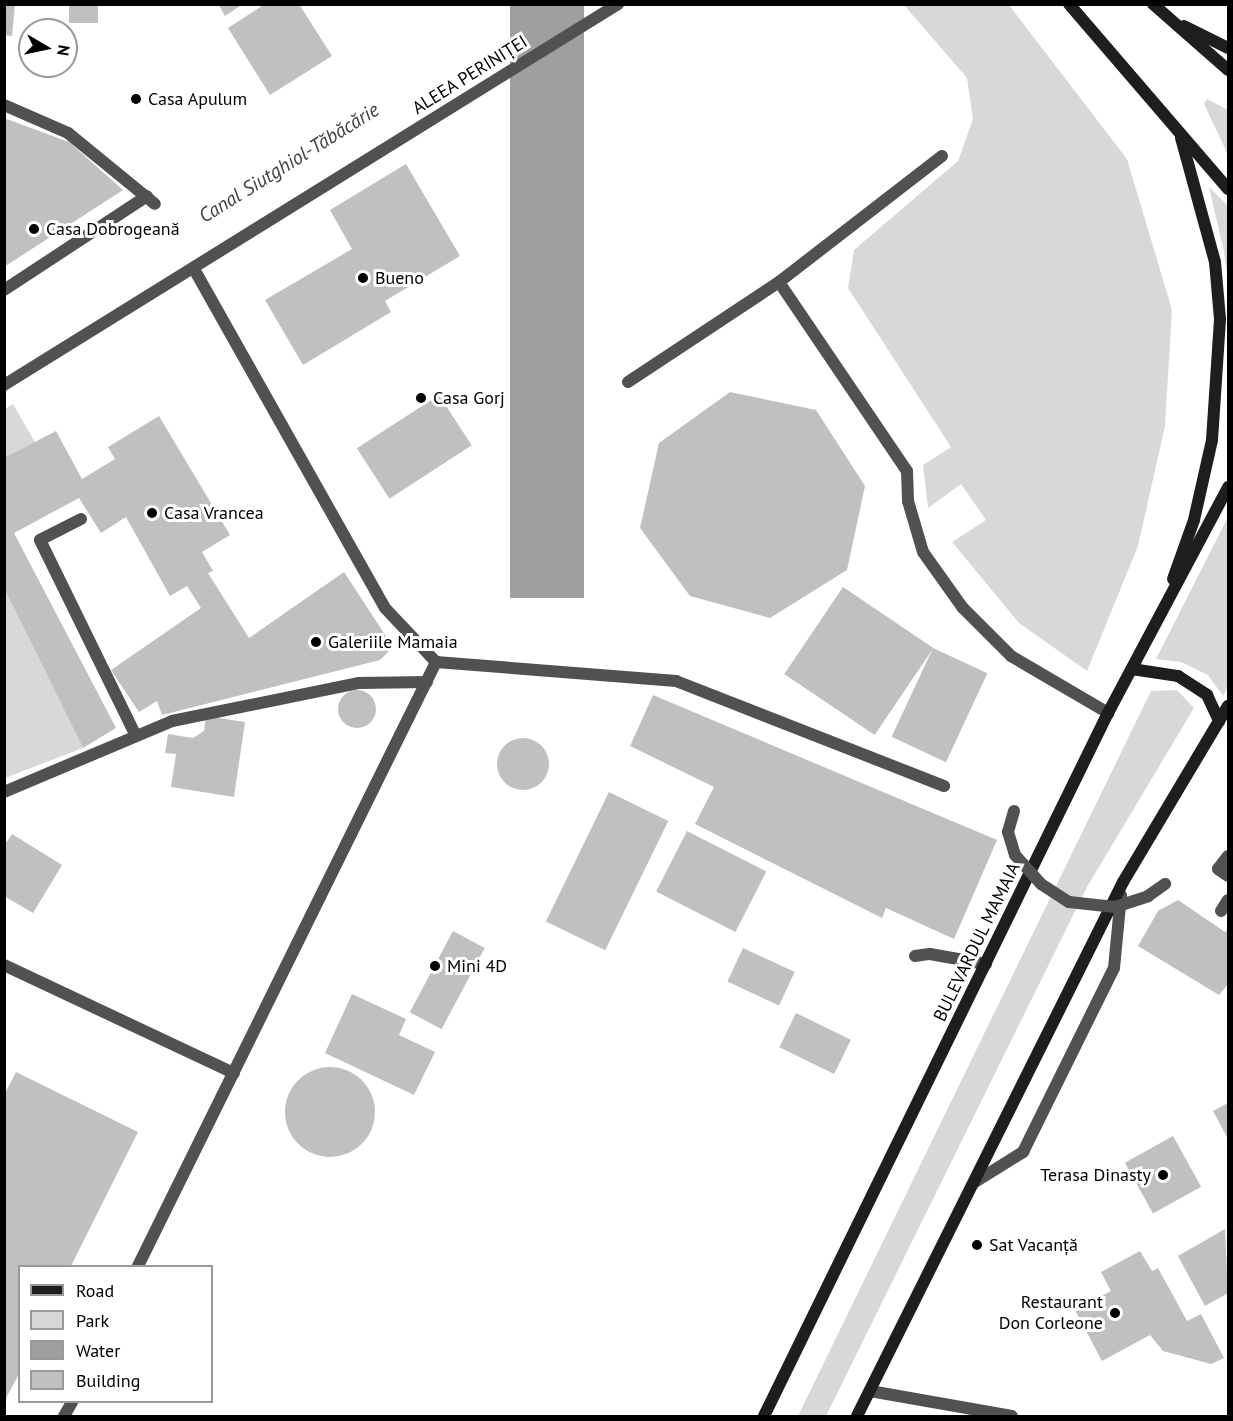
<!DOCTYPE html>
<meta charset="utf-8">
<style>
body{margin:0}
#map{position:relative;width:1233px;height:1421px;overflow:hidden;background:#fff;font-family:"PT Sans",sans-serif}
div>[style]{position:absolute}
.green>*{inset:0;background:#d8d8d8}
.water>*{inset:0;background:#9f9f9f;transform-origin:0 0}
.building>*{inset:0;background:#c0c0c0;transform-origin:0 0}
.round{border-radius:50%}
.service>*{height:12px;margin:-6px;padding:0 6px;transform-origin:6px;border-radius:6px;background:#515151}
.pedestrian>*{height:12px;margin:-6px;padding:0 6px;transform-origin:6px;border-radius:6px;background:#515151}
.secondary>*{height:12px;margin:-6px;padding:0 6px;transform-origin:6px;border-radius:6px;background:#1e1e1e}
.pedestrian-bridge>*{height:12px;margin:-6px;padding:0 6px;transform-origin:6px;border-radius:6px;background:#515151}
.dots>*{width:16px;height:16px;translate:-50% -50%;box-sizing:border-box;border:3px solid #fff;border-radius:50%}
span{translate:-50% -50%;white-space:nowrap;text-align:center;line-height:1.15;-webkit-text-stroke:6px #fff;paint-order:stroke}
.street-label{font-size:18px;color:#000}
.poi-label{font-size:18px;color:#000}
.left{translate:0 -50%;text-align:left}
.right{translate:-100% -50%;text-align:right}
.water-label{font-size:20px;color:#404040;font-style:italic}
.frame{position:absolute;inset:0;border:6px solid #000;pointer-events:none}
.legend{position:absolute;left:18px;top:1265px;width:195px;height:138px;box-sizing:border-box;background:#fff;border:2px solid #999;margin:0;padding:8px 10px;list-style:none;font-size:18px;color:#000}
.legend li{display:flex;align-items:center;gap:12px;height:30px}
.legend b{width:30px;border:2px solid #999}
.north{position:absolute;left:18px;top:18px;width:60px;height:60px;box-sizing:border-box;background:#fff;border:2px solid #999;border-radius:50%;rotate:99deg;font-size:16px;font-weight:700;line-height:24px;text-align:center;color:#000}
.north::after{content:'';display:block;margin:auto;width:21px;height:27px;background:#000;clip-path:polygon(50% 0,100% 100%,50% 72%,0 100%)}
</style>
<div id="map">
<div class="green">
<i style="clip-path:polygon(904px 5px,1009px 5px,1127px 159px,1172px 310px,1165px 426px,1138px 546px,1087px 671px,1019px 623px,952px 542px,986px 520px,961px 484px,928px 508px,923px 465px,951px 447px,848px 288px,854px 250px,958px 161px,973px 119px,967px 78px)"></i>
<i style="clip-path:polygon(1207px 99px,1228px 110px,1228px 155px,1204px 104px)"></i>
<i style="clip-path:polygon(1209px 187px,1228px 206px,1228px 281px,1224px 252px)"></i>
<i style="clip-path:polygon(13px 404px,35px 442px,5px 458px,5px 409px)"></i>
<i style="clip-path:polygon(1228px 517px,1228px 687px,1223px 696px,1208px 675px,1181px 662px,1156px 659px)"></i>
<i style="clip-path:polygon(4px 588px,83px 748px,5px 778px,4px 778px)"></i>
<i style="clip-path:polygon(1177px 690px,1194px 708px,1087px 887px,826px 1416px,798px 1416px,1151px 691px)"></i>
</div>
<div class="water">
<i style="left:510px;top:5px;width:74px;height:593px"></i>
</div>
<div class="building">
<i style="clip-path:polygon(4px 4px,15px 4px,12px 36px,4px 35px)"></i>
<i style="left:69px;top:4px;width:29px;height:19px"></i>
<i style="clip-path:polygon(218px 4px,243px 4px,225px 16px)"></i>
<i style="clip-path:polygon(265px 4px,299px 4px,332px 56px,270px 95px,228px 28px)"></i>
<i style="clip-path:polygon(4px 118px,69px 142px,123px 190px,4px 267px)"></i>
<i style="clip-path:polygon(406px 164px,460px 256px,385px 301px,391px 312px,303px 365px,265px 300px,352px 249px,330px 210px)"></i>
<i style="clip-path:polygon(730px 392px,816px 410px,865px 486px,847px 570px,770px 618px,690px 596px,640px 528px,659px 443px)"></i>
<i style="left:439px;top:395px;width:60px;height:98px;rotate:57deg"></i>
<i style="clip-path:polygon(159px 416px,230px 535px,202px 552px,213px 571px,208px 573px,249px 638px,344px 572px,393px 647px,380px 660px,162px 715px,157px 701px,139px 712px,111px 670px,201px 608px,187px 586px,170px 596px,126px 517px,101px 533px,79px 498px,14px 533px,116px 728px,83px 748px,4px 588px,4px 458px,56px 431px,82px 479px,115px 459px,108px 447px)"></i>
<i style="left:843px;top:587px;width:109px;height:105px;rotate:34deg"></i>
<i style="left:933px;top:648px;width:60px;height:98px;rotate:25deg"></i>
<i class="round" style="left:338px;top:690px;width:38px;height:38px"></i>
<i style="clip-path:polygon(653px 695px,997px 840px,954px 939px,886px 908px,882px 918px,695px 824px,714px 787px,630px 746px)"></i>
<i style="clip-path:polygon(206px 716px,245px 722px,234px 797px,171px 787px,176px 754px,165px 753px,168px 734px,193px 738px,204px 731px)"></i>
<i class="round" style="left:497px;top:738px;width:52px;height:52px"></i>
<i style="left:609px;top:792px;width:66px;height:144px;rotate:26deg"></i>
<i style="left:687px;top:831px;width:89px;height:68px;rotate:27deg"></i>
<i style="clip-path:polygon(12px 834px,62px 865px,33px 913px,4px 896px,4px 846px)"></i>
<i style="clip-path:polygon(1178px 900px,1225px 932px,1228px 929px,1228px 984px,1219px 995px,1138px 946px,1158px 911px)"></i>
<i style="left:453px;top:931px;width:36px;height:92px;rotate:28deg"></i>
<i style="left:743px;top:948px;width:57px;height:37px;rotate:25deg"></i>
<i style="clip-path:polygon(352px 994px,406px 1019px,399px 1035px,435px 1052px,414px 1095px,325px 1053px)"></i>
<i style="left:796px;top:1013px;width:61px;height:38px;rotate:26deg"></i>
<i class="round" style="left:285px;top:1067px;width:90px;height:90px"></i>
<i style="clip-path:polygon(16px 1072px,138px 1132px,71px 1266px,20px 1266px,20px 1372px,4px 1402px,4px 1095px)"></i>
<i style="clip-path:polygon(1228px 1103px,1228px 1139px,1213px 1111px)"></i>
<i style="left:1173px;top:1136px;width:58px;height:55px;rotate:61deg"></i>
<i style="clip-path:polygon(1225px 1229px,1228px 1293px,1205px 1306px,1178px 1256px)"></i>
<i style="clip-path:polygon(1140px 1251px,1152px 1271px,1158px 1268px,1187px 1321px,1201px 1314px,1224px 1358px,1211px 1364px,1163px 1351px,1150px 1335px,1102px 1361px,1075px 1310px,1111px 1291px,1101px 1272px)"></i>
</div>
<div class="service">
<i style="left:4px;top:105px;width:70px;rotate:23.6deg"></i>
<i style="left:68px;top:133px;width:112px;rotate:39.2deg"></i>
<i style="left:194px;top:269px;width:389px;rotate:60.6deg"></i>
<i style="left:385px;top:608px;width:74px;rotate:46.6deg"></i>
<i style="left:436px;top:662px;width:241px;rotate:4.5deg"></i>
<i style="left:676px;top:681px;width:288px;rotate:21.4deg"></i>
<i style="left:779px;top:282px;width:228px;rotate:55.9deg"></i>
<i style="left:907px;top:471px;width:30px;rotate:88deg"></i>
<i style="left:908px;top:501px;width:53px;rotate:73.6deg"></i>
<i style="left:923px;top:552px;width:69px;rotate:54.5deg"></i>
<i style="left:963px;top:608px;width:68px;rotate:45deg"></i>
<i style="left:1011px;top:656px;width:113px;rotate:30.4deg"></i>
<i style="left:4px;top:290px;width:171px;rotate:-33.3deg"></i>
<i style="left:628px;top:382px;width:181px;rotate:-33.5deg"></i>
<i style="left:779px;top:282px;width:206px;rotate:-37.7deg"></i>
<i style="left:4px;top:385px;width:723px;rotate:-31.82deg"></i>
<i style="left:81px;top:519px;width:46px;rotate:152.9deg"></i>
<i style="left:40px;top:540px;width:218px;rotate:63.9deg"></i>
<i style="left:4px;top:792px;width:182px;rotate:-22.9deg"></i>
<i style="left:172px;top:721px;width:191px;rotate:-11.5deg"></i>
<i style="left:359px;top:683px;width:68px;rotate:-0.8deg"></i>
<i style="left:915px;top:956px;width:15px;rotate:-8deg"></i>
<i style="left:930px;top:954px;width:57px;rotate:10.1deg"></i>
<i style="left:4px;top:965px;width:254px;rotate:25.2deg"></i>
<i style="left:975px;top:1182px;width:57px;rotate:-32deg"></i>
<i style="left:1023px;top:1152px;width:205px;rotate:-63.7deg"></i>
<i style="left:1114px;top:968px;width:73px;rotate:-84.5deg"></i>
<i style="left:138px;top:1266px;width:674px;rotate:-63.74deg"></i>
<i style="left:870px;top:1391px;width:144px;rotate:10deg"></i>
<i style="left:64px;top:1416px;width:16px;rotate:-60deg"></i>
</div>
<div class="pedestrian">
<i style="left:1228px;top:856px;width:16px;rotate:128deg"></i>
<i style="left:1218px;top:869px;width:12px;rotate:35deg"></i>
<i style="left:1221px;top:911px;width:13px;rotate:-58deg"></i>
</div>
<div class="secondary">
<i style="left:1069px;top:4px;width:244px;rotate:49.3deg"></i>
<i style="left:1153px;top:4px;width:100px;rotate:41.3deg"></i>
<i style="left:1184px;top:26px;width:49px;rotate:26.6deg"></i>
<i style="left:1173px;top:579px;width:63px;rotate:-70.4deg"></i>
<i style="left:1194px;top:520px;width:82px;rotate:-77.3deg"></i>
<i style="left:1212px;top:440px;width:121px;rotate:-86.2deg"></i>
<i style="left:1220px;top:319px;width:57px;rotate:-95deg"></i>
<i style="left:1215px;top:262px;width:129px;rotate:-105.3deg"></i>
<i style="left:1132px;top:669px;width:47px;rotate:8.7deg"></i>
<i style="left:1178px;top:676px;width:35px;rotate:33deg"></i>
<i style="left:1207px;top:695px;width:29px;rotate:65deg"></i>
<i style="left:764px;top:1416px;width:783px;rotate:-63.93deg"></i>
<i style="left:1108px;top:713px;width:256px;rotate:-62deg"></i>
<i style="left:857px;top:1416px;width:597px;rotate:-63.52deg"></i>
<i style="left:1123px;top:882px;width:205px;rotate:-59.2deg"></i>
</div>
<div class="pedestrian-bridge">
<i style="left:1014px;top:811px;width:22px;rotate:106deg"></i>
<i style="left:1008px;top:832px;width:24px;rotate:73deg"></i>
<i style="left:1015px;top:855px;width:39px;rotate:48deg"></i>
<i style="left:1041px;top:884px;width:33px;rotate:33deg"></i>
<i style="left:1069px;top:902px;width:46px;rotate:6.2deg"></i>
<i style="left:1115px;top:907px;width:35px;rotate:-18deg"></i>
<i style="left:1148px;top:896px;width:21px;rotate:-35deg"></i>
</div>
<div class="dots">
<i style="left:136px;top:99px;background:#000"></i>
<i style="left:34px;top:229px;background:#000"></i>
<i style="left:363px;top:278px;background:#000"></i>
<i style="left:421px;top:398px;background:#000"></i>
<i style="left:152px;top:513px;background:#000"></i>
<i style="left:316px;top:642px;background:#000"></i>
<i style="left:435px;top:966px;background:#000"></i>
<i style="left:1163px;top:1175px;background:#000"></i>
<i style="left:977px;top:1245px;background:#000"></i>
<i style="left:1115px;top:1313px;background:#000"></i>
</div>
<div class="street-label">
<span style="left:470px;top:75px;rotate:-32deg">ALEEA PERINIȚEI</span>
<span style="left:977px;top:942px;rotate:-64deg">BULEVARDUL MAMAIA</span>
</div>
<div class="poi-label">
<span class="left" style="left:148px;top:99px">Casa Apulum</span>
<span class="left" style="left:46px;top:229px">Casa Dobrogeană</span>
<span class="left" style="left:375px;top:278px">Bueno</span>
<span class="left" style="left:433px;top:398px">Casa Gorj</span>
<span class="left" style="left:164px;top:513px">Casa Vrancea</span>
<span class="left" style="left:328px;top:642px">Galeriile Mamaia</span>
<span class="left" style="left:447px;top:966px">Mini 4D</span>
<span class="right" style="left:1151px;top:1175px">Terasa Dinasty</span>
<span class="left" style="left:989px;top:1245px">Sat Vacanță</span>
<span class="right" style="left:1103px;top:1313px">Restaurant<br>Don Corleone</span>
</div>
<div class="water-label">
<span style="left:289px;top:163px;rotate:-32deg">Canal Siutghiol-Tăbăcărie</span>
</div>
<div class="frame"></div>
<ul class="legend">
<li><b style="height:8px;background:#1e1e1e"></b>Road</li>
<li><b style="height:16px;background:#d8d8d8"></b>Park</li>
<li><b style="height:16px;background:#9f9f9f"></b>Water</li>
<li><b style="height:16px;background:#c0c0c0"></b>Building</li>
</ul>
<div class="north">N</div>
</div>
